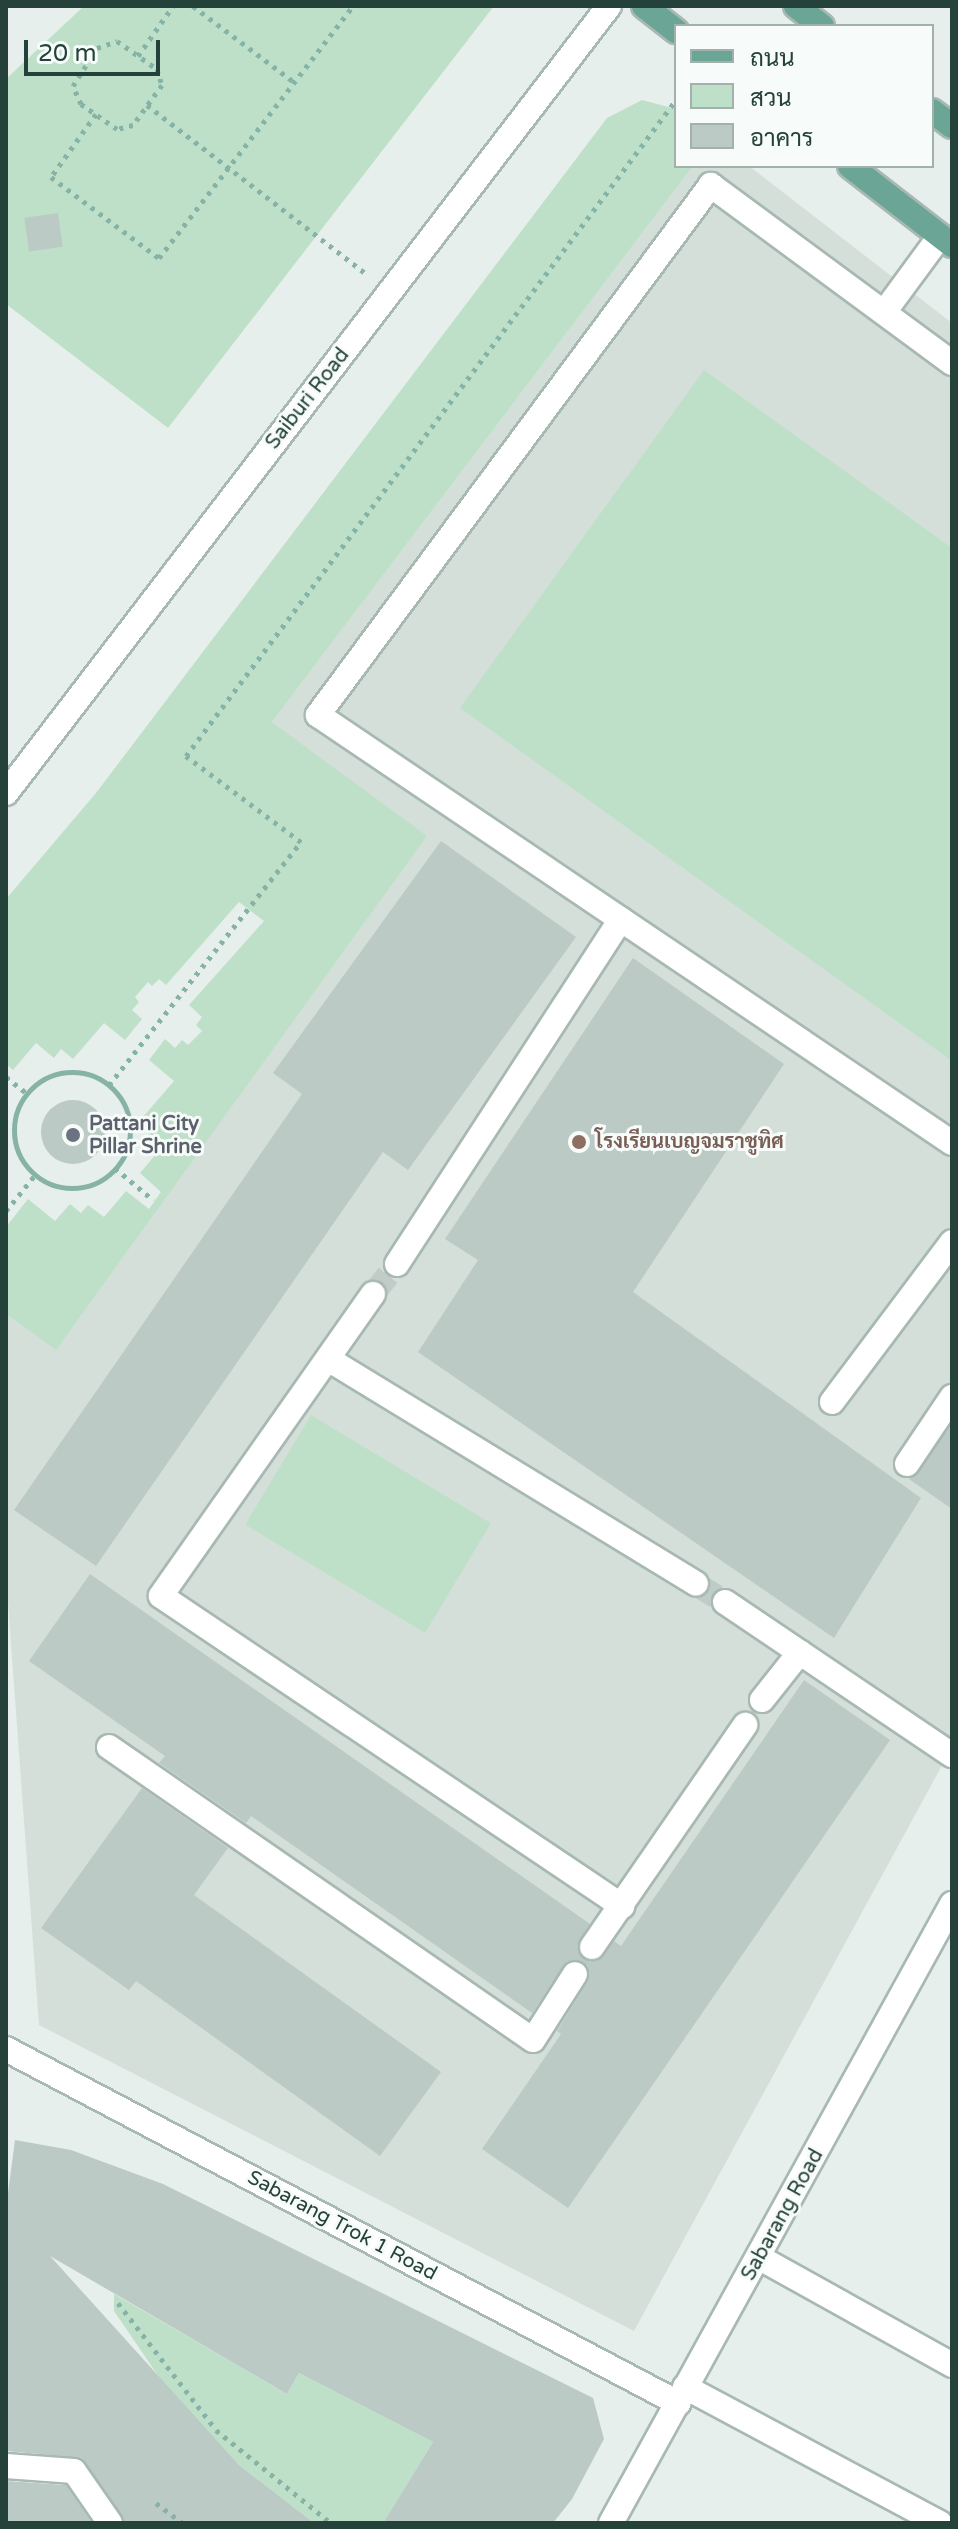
<!DOCTYPE html>
<meta charset="utf-8">
<style>
body{margin:0}
#map{position:relative;width:958px;height:2529px;overflow:hidden;background:#e6efeb;font-family:"Varela Round",Sarabun,sans-serif}
div>[style]{position:absolute}
.built>*{inset:0;background:#d4dfda}
.green>*{inset:0;background:#bfe0c8;transform-origin:0 0}
.building>*{inset:0;background:#bbcac4;transform-origin:0 0}
.round{border-radius:50%}
.minor-tunnel>*{height:24px;margin-top:-12px;transform-origin:0;background:repeating-linear-gradient(90deg,#bfccc8 0 24px,transparent 0 36px)}
.path>*{height:5px;margin-top:-2.5px;transform-origin:0;background:repeating-linear-gradient(90deg,#86b3a5 0 4px,transparent 0 10px)}
.path>.ring{margin:-2.5px;padding:0;box-sizing:content-box;background:none;border:5px solid #86b3a5;border-radius:50%}
.roads{filter:drop-shadow(2px 0 #a8b8b2) drop-shadow(-2px 0 #a8b8b2) drop-shadow(0 2px #a8b8b2) drop-shadow(0 -2px #a8b8b2)}
.minor>*{height:24px;margin:-12px;padding:0 12px;transform-origin:12px;border-radius:12px;background:#fff}
.major>*{height:24px;margin:-12px;padding:0 12px;transform-origin:12px;border-radius:12px;background:#6aa596}
.dots>*{width:22px;height:22px;translate:-50% -50%;box-sizing:border-box;border:4px solid #f7fbf9;border-radius:50%}
span{translate:-50% -50%;white-space:nowrap;text-align:center;line-height:1.15;-webkit-text-stroke:6px #f7fbf9;paint-order:stroke}
.street-label{font-size:20px;color:#24423a}
.worship-label{font-size:20px;color:#5b616d;font-weight:700}
.left{translate:0 -50%;text-align:left}
.education-label{font-size:20px;color:#785e54;font-weight:700}
.frame{position:absolute;inset:0;border:8px solid #24423a;pointer-events:none}
.legend{position:absolute;left:674px;top:24px;width:260px;height:144px;box-sizing:border-box;background:#f7fbf9;border:2px solid #a3b1ad;margin:0;padding:10px 14px;list-style:none;font-size:24px;color:#24423a}
.legend li{display:flex;align-items:center;gap:16px;height:40px}
.legend b{width:40px;border:2px solid #a3b1ad}
.scale{position:absolute;left:24px;top:40px;width:136px;height:36px;box-sizing:border-box;border:4px solid #24423a;border-top:0;padding-left:10px;font-size:24px;line-height:28px;white-space:nowrap;color:#24423a;-webkit-text-stroke:6px #f7fbf9;paint-order:stroke}
</style>
<div id="map">
<div class="built">
<i style="clip-path:polygon(693px 166px,749px 166px,952px 323px,952px 1747px,634px 2331px,39px 2025px,6px 1576px,6px 1314px,56px 1349px,426px 837px,272px 722px)"></i>
</div>
<div class="green">
<i style="clip-path:polygon(84px 6px,494px 6px,168px 428px,6px 304px,6px 79px)"></i>
<i style="clip-path:polygon(642px 100px,676px 109px,676px 166px,693px 166px,272px 722px,427px 836px,56px 1350px,6px 1314px,6px 1227px,28px 1199px,55px 1221px,70px 1204px,81px 1213px,88px 1205px,104px 1217px,126px 1191px,149px 1209px,161px 1192px,140px 1173px,162px 1147px,148px 1135px,154px 1126px,143px 1117px,174px 1081px,149px 1060px,165px 1039px,175px 1048px,182px 1040px,188px 1045px,202px 1031px,196px 1025px,202px 1017px,189px 1005px,264px 921px,239px 902px,166px 985px,159px 979px,152px 986px,148px 982px,135px 997px,139px 1002px,132px 1010px,142px 1019px,125px 1040px,104px 1023px,73px 1059px,61px 1049px,54px 1058px,36px 1043px,13px 1070px,6px 1064px,6px 899px,96px 793px,607px 118px)"></i>
<i style="clip-path:polygon(704px 370px,952px 548px,952px 1061px,460px 708px)"></i>
<i style="left:311px;top:1415px;width:210px;height:128px;rotate:31deg"></i>
<i style="clip-path:polygon(114px 2294px,287px 2394px,299px 2373px,433px 2442px,383px 2523px,314px 2523px,239px 2465px,161px 2380px,114px 2311px)"></i>
</div>
<div class="building">
<i style="left:58px;top:213px;width:34px;height:34px;rotate:82deg"></i>
<i style="clip-path:polygon(441px 841px,576px 937px,408px 1170px,383px 1152px,96px 1566px,14px 1510px,302px 1094px,273px 1073px)"></i>
<i style="clip-path:polygon(633px 958px,784px 1064px,633px 1292px,921px 1498px,834px 1638px,418px 1352px,478px 1260px,445px 1239px)"></i>
<i class="round" style="left:41px;top:1100px;width:64px;height:64px"></i>
<i style="clip-path:polygon(952px 1424px,952px 1509px,909px 1479px)"></i>
<i style="clip-path:polygon(90px 1574px,590px 1924px,577px 1947px,590px 1962px,614px 1941px,621px 1946px,804px 1680px,890px 1740px,568px 2208px,482px 2149px,561px 2034px,557px 2031px,588px 1981px,588px 1966px,567px 1961px,532px 2013px,251px 1816px,246px 1823px,159px 1763px,165px 1756px,29px 1661px)"></i>
<i style="clip-path:polygon(142px 1788px,228px 1848px,194px 1895px,441px 2072px,380px 2156px,136px 1981px,129px 1990px,41px 1928px)"></i>
<i style="clip-path:polygon(15px 2140px,71px 2150px,163px 2184px,593px 2398px,604px 2439px,572px 2499px,553px 2523px,383px 2523px,433px 2442px,299px 2373px,287px 2394px,50px 2256px,239px 2465px,314px 2523px,125px 2523px,82px 2458px,6px 2451px,6px 2208px)"></i>
<i style="clip-path:polygon(6px 2481px,66px 2485px,92px 2523px,6px 2523px)"></i>
</div>
<div class="minor-tunnel">
<i style="left:373px;top:1294px;width:38px;rotate:-51deg"></i>
<i style="left:696px;top:1584px;width:34px;rotate:32deg"></i>
</div>
<div class="path">
<i style="left:193px;top:6px;width:126px;rotate:37deg"></i>
<i style="left:117px;top:41px;width:49px;rotate:35deg"></i>
<i style="left:157px;top:69px;width:17px;rotate:73deg"></i>
<i style="left:162px;top:85px;width:49px;rotate:125.9deg"></i>
<i style="left:133px;top:125px;width:16px;rotate:166deg"></i>
<i style="left:117px;top:129px;width:44px;rotate:-145.2deg"></i>
<i style="left:81px;top:104px;width:20px;rotate:-114deg"></i>
<i style="left:73px;top:86px;width:45px;rotate:-57.7deg"></i>
<i style="left:97px;top:48px;width:21px;rotate:-19deg"></i>
<i style="left:138px;top:56px;width:61px;rotate:-55deg"></i>
<i style="left:147px;top:105px;width:274px;rotate:37.6deg"></i>
<i style="left:96px;top:114px;width:77px;rotate:125.5deg"></i>
<i style="left:51px;top:177px;width:135px;rotate:36.9deg"></i>
<i style="left:159px;top:258px;width:318px;rotate:-52.4deg"></i>
<i class="ring" style="left:14px;top:1072px;width:111px;height:111px"></i>
<i style="left:6px;top:1077px;width:28px;rotate:38deg"></i>
<i style="left:109px;top:1085px;width:310px;rotate:-51.7deg"></i>
<i style="left:301px;top:842px;width:144px;rotate:-143.2deg"></i>
<i style="left:186px;top:756px;width:819px;rotate:-53.24deg"></i>
<i style="left:115px;top:1168px;width:50px;rotate:40.1deg"></i>
<i style="left:6px;top:1211px;width:46px;rotate:-51.1deg"></i>
<i style="left:118px;top:2303px;width:160px;rotate:52.3deg"></i>
<i style="left:216px;top:2430px;width:148px;rotate:39deg"></i>
<i style="left:156px;top:2503px;width:34px;rotate:37deg"></i>
</div>
<div class="roads">
<div class="minor">
<i style="left:885px;top:311px;width:93px;rotate:-53.7deg"></i>
<i style="left:952px;top:363px;width:300px;rotate:-143.6deg"></i>
<i style="left:711px;top:185px;width:660px;rotate:126.56deg"></i>
<i style="left:318px;top:715px;width:765px;rotate:34.02deg"></i>
<i style="left:6px;top:793px;width:991px;rotate:-52.54deg"></i>
<i style="left:397px;top:1264px;width:411px;rotate:-57deg"></i>
<i style="left:373px;top:1294px;width:369px;rotate:125.1deg"></i>
<i style="left:161px;top:1596px;width:556px;rotate:33.92deg"></i>
<i style="left:328px;top:1359px;width:431px;rotate:31.4deg"></i>
<i style="left:832px;top:1402px;width:200px;rotate:-53.1deg"></i>
<i style="left:907px;top:1464px;width:81px;rotate:-56.1deg"></i>
<i style="left:725px;top:1602px;width:274px;rotate:34deg"></i>
<i style="left:762px;top:1700px;width:61px;rotate:-51.6deg"></i>
<i style="left:109px;top:1747px;width:515px;rotate:34.65deg"></i>
<i style="left:533px;top:2040px;width:78px;rotate:-57.5deg"></i>
<i style="left:592px;top:1947px;width:270px;rotate:-55.4deg"></i>
<i style="left:6px;top:2049px;width:760px;rotate:27.78deg"></i>
<i style="left:760px;top:2258px;width:220px;rotate:29.1deg"></i>
<i style="left:685px;top:2387px;width:289px;rotate:28.1deg"></i>
<i style="left:6px;top:2466px;width:68px;rotate:4.2deg"></i>
<i style="left:74px;top:2471px;width:63px;rotate:55.3deg"></i>
<i style="left:611px;top:2523px;width:707px;rotate:-61.15deg"></i>
</div>
<div class="major">
<i style="left:644px;top:6px;width:41px;rotate:38deg"></i>
<i style="left:796px;top:6px;width:33px;rotate:38deg"></i>
<i style="left:932px;top:111px;width:25px;rotate:37deg"></i>
<i style="left:850px;top:166px;width:129px;rotate:37.8deg"></i>
</div>
</div>
<div class="dots">
<i style="left:73px;top:1135px;background:#6b7280"></i>
<i style="left:579px;top:1142px;background:#8d6e63"></i>
</div>
<div class="street-label">
<span style="left:308px;top:399px;rotate:-52deg">Saiburi Road</span>
<span style="left:783px;top:2215px;rotate:-61deg">Sabarang Road</span>
<span style="left:342px;top:2226px;rotate:28deg">Sabarang Trok 1 Road</span>
</div>
<div class="worship-label">
<span class="left" style="left:89px;top:1136px">Pattani City<br>Pillar Shrine</span>
</div>
<div class="education-label">
<span class="left" style="left:595px;top:1142px">โรงเรียนเบญจมราชูทิศ</span>
</div>
<div class="frame"></div>
<ul class="legend">
<li><b style="height:10px;background:#6aa596"></b>ถนน</li>
<li><b style="height:22px;background:#bfe0c8"></b>สวน</li>
<li><b style="height:22px;background:#bbcac4"></b>อาคาร</li>
</ul>
<div class="scale">20 m</div>
</div>
